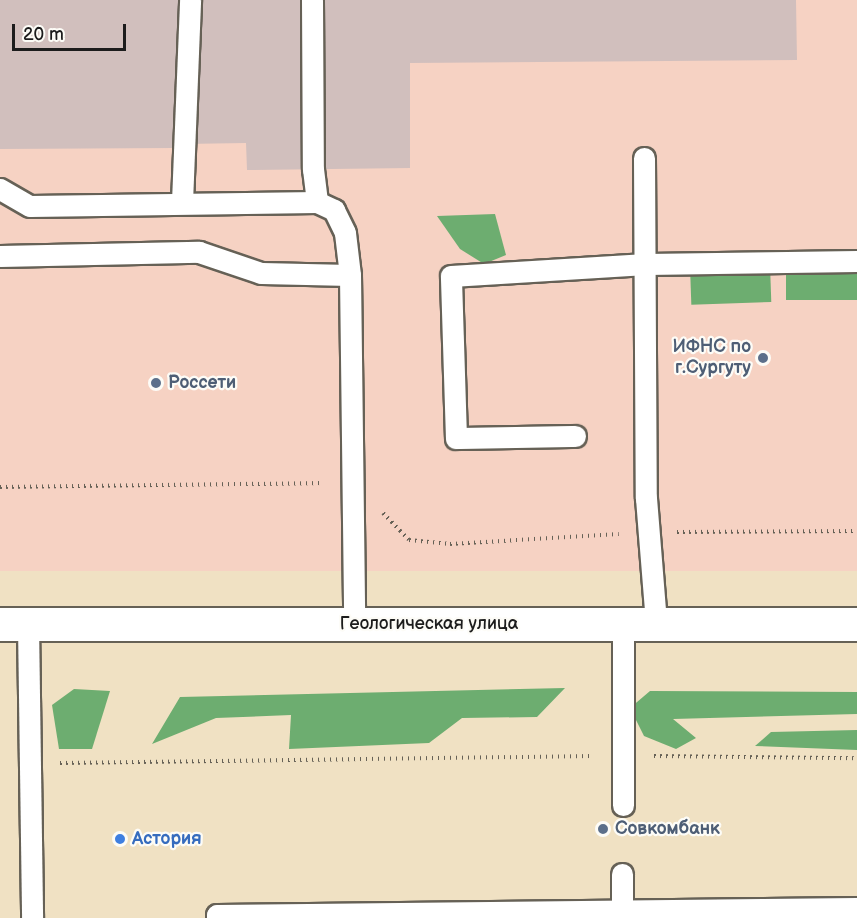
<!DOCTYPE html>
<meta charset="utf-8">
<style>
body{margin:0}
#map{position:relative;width:857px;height:918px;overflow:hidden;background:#f0e1c3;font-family:"Balsamiq Sans",sans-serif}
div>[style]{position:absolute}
.built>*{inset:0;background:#f6d2c3;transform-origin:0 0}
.industrial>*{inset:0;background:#d1bfbd}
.forest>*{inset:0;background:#6dad70;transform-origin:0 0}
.path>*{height:4px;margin-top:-2px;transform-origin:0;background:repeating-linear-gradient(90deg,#666156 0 1.5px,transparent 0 6px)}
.roads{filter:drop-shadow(2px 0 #666156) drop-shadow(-2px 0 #666156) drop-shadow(0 2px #666156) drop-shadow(0 -2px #666156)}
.lane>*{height:21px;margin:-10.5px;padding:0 10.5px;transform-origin:10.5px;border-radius:10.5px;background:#fff}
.secondary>*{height:33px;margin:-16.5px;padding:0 16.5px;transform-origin:16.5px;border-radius:16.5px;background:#fff}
.dots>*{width:16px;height:16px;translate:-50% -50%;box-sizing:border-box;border:3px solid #fdfcf7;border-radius:50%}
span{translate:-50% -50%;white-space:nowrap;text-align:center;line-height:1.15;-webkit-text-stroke:4.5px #fdfcf7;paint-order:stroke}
.service-label{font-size:18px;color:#4e5e75;font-weight:700}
.right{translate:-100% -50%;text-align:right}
.left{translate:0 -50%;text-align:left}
.street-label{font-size:18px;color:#1c1c1c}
.shop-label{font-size:18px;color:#366cbe;font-weight:700}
.scale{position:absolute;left:12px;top:24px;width:114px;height:27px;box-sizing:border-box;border:3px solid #1c1c1c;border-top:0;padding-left:8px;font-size:18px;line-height:21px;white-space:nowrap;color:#1c1c1c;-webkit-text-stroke:4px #fdfcf7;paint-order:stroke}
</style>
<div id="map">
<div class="built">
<i style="left:0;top:0;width:857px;height:571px"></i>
</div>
<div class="industrial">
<i style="clip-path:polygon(0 0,796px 0,797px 60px,410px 63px,410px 168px,247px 170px,246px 143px,184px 144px,173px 148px,0 149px)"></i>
</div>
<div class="forest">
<i style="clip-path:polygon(495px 214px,506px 255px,484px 264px,460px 249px,437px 216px)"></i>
<i style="left:770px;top:265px;width:37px;height:80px;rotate:88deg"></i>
<i style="left:857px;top:267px;width:33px;height:71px;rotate:90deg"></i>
<i style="clip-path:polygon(565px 688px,537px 717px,462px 718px,429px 743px,289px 749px,291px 715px,216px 718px,152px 744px,180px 697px)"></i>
<i style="clip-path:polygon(74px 689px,110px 691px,92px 749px,59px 749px,52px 705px)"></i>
<i style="clip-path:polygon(650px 691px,857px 692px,857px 714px,673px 719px,696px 738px,676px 749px,644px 736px,630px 708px)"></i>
<i style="clip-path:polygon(857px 730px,857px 750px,755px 746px,771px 732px)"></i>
</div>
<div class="path">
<i style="left:0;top:487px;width:323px;rotate:-0.7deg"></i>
<i style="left:383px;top:513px;width:37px;rotate:46deg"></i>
<i style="left:409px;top:540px;width:41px;rotate:5.6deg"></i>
<i style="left:450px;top:544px;width:169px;rotate:-3.4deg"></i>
<i style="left:677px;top:532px;width:180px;rotate:-0.3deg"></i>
<i style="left:654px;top:756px;width:203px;rotate:0.6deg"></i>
<i style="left:60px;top:763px;width:532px;rotate:-0.75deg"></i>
</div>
<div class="roads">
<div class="lane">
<i style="left:312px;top:0;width:169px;rotate:89.7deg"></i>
<i style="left:313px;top:169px;width:33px;rotate:83deg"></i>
<i style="left:644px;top:158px;width:340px;rotate:89.7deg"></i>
<i style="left:646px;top:498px;width:125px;rotate:85.4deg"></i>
<i style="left:0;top:189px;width:34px;rotate:30deg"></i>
<i style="left:30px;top:206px;width:287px;rotate:-0.8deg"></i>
<i style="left:317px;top:202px;width:19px;rotate:25deg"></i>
<i style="left:334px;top:210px;width:25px;rotate:64deg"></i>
<i style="left:345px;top:233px;width:42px;rotate:83.2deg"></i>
<i style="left:350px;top:275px;width:349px;rotate:89.3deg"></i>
<i style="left:182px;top:202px;width:202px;rotate:-87.7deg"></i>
<i style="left:0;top:256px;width:199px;rotate:-1.2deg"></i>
<i style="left:199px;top:252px;width:65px;rotate:18.7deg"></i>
<i style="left:261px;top:273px;width:89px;rotate:1.3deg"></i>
<i style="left:575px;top:436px;width:119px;rotate:179deg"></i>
<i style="left:456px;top:438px;width:162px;rotate:-91.8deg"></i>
<i style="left:451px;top:276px;width:195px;rotate:-3.5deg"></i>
<i style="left:646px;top:264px;width:211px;rotate:-0.8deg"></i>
<i style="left:28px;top:624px;width:294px;rotate:89.2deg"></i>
<i style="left:623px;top:805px;width:182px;rotate:-90deg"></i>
<i style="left:622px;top:874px;width:39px;rotate:90deg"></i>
<i style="left:217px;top:918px;width:3px;rotate:-90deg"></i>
<i style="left:217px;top:915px;width:640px;rotate:-0.63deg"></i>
</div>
<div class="secondary">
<i style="left:0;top:624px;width:857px"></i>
</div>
</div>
<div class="dots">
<i style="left:763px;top:358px;background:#5c6f8a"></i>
<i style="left:156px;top:383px;background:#5c6f8a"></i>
<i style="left:603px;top:829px;background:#5c6f8a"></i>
<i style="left:120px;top:839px;background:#3f7fe0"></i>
</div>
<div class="service-label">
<span class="right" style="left:751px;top:358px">ИФНС по<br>г.Сургуту</span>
<span class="left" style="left:168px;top:383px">Россети</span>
<span class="left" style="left:615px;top:829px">Совкомбанк</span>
</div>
<div class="street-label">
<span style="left:429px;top:624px">Геологическая улица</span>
</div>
<div class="shop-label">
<span class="left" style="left:132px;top:839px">Астория</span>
</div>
<div class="scale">20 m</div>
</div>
